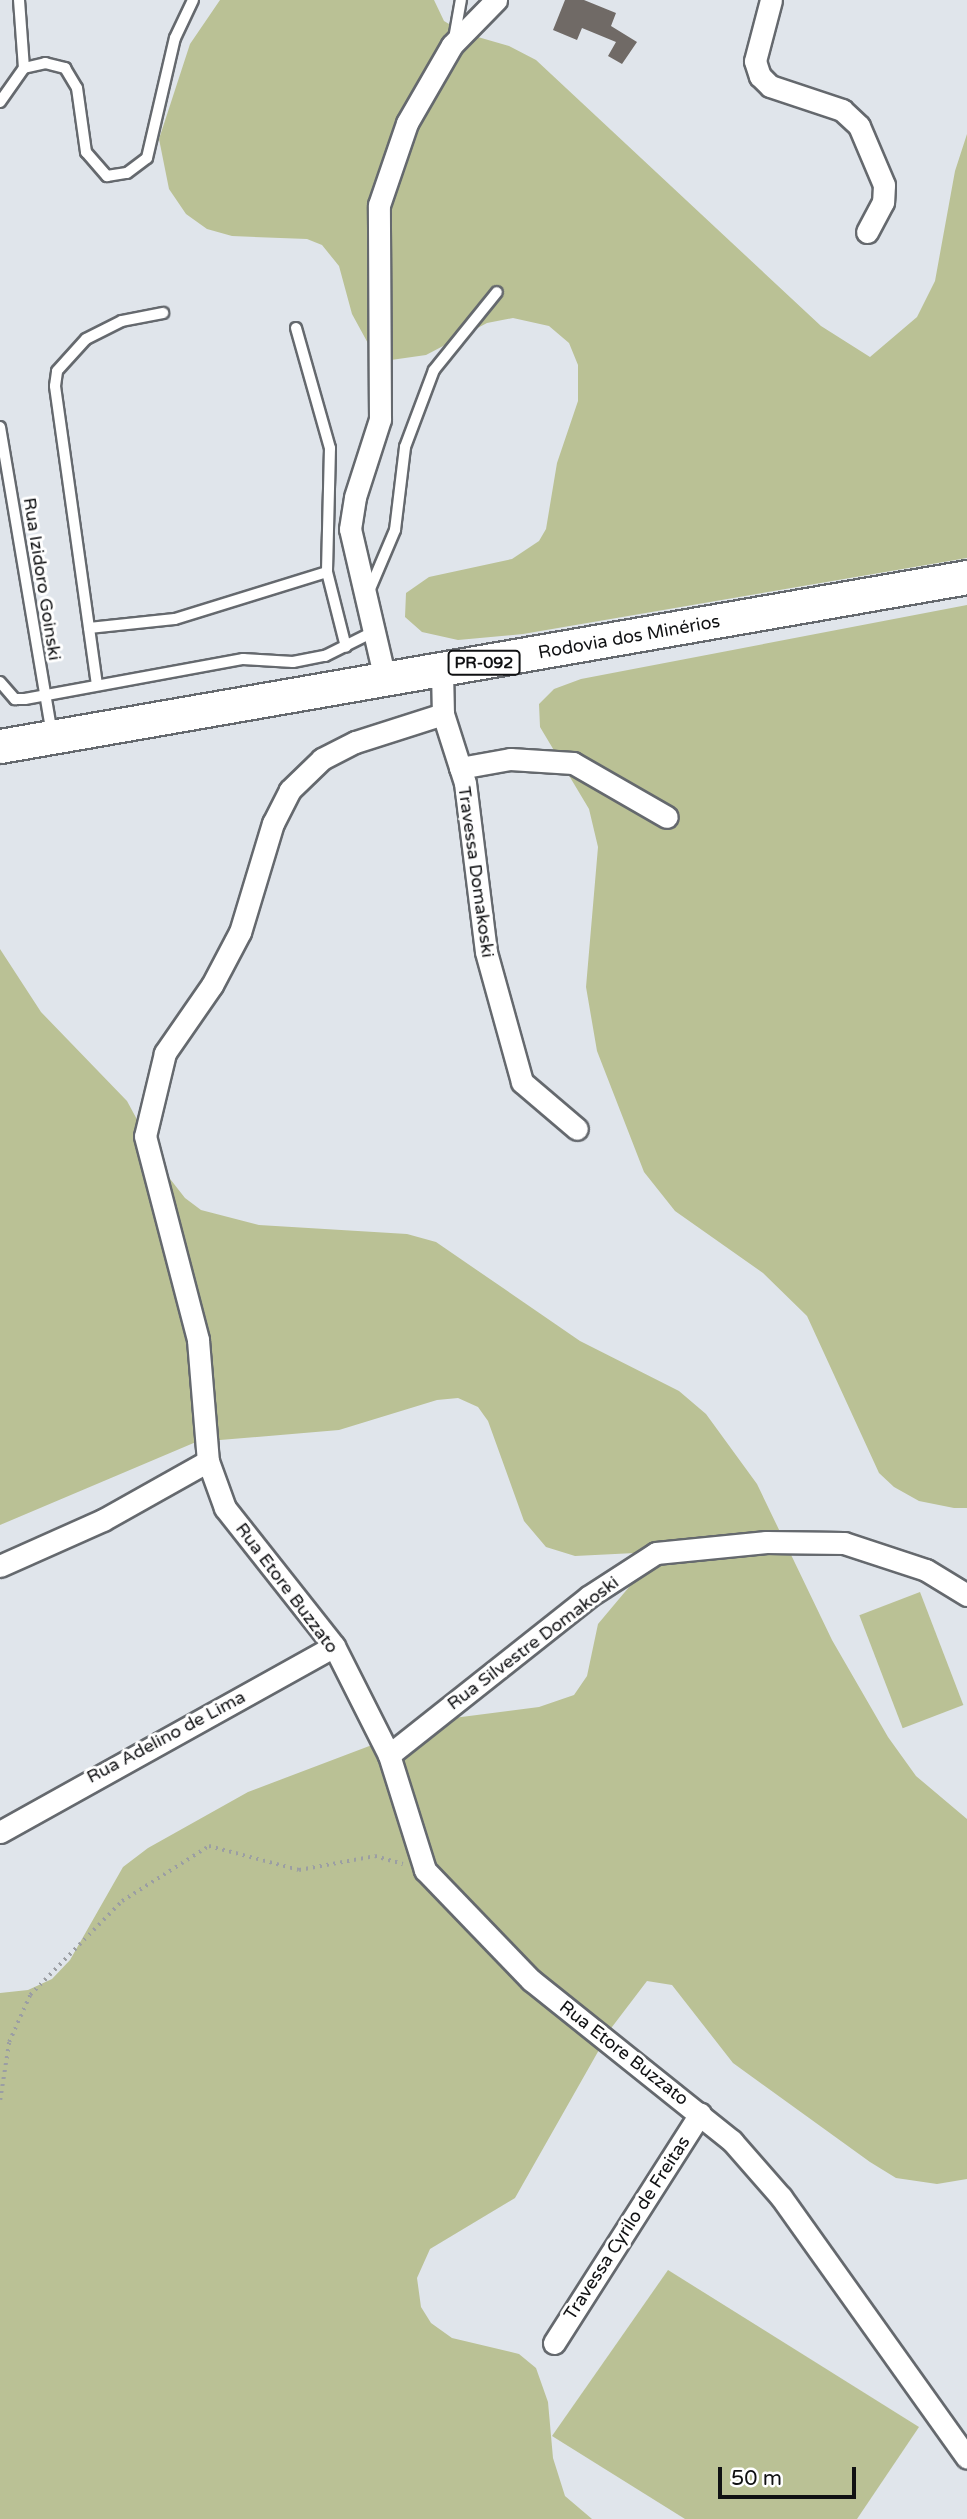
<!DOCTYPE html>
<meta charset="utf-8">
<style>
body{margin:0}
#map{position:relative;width:967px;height:2519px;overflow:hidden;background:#e0e5eb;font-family:"Varela Round",sans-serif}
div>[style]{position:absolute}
.green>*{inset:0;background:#bac195;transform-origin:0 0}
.building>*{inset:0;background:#706a66}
.path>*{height:3.5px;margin-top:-1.75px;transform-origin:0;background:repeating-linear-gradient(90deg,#9b9ea3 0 2px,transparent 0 7px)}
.roads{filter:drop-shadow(2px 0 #65696e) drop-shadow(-2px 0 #65696e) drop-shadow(0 2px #65696e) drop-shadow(0 -2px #65696e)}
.lane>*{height:10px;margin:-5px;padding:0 5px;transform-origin:5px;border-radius:5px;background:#fff}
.street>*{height:21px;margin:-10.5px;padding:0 10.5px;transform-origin:10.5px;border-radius:10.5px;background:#fff}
.primary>*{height:33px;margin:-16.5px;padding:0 16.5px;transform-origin:16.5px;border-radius:16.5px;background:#fff}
span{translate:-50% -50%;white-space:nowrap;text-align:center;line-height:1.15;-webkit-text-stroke:6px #fff;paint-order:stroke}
.shield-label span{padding:2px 5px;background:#fff;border:2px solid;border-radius:5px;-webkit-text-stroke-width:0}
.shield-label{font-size:16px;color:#101113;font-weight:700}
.street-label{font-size:18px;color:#101113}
.scale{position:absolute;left:718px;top:2467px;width:138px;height:32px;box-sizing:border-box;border:4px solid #101113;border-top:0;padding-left:9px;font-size:21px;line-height:24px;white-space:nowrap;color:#101113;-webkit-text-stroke:5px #fff;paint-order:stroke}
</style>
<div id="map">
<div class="green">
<i style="clip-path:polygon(220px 0,434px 0,444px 21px,464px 33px,509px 46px,536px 60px,821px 326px,870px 357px,917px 317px,935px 281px,955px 171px,967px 134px,967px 558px,523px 634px,458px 640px,422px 632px,405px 617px,406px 593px,429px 577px,512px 559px,539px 541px,546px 529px,557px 463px,578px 401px,578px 365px,569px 343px,549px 326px,513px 318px,487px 323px,426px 355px,391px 360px,370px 347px,352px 314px,339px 266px,322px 245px,307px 239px,232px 236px,207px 229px,186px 214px,169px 189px,159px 139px,190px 44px)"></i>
<i style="clip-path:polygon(967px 605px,967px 1508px,954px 1508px,919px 1501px,894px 1487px,879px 1473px,807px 1316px,763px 1273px,675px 1211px,644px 1172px,597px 1051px,586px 987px,598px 847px,589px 809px,540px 727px,539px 704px,554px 689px,581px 679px)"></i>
<i style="clip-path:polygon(0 949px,41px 1012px,127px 1101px,167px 1175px,185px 1198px,201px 1210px,259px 1225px,407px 1234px,436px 1242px,580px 1341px,679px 1391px,706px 1414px,757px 1484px,832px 1640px,888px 1737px,916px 1776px,967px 1819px,967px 2179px,937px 2184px,896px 2178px,870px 2162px,733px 2063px,672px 1985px,647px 1981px,612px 2027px,515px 2198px,430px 2249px,417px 2278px,421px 2307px,431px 2323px,452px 2338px,519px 2354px,536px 2368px,548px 2402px,553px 2458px,565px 2496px,592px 2519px,0 2519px,0 1993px,28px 1990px,52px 1979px,70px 1960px,123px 1867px,148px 1848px,248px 1792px,438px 1720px,539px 1707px,574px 1695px,587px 1676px,598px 1624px,645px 1568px,635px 1553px,575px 1556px,546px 1547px,524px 1521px,488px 1421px,478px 1407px,458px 1398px,437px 1400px,339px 1430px,196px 1442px,0 1525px)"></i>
<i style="left:920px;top:1592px;width:121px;height:65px;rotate:69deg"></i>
<i style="clip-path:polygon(668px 2270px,919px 2427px,857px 2519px,685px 2519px,552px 2436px)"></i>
</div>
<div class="building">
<i style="clip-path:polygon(565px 0,584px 0,616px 13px,611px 26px,637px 42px,622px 64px,608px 56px,616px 42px,582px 28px,577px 40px,553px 30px)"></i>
</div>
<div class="path">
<i style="left:0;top:2100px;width:59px;rotate:-81.2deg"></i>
<i style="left:9px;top:2042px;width:51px;rotate:-65.9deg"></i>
<i style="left:30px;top:1995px;width:132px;rotate:-45.6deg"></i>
<i style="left:122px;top:1901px;width:103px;rotate:-32.3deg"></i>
<i style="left:209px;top:1846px;width:93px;rotate:14.9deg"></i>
<i style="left:299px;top:1870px;width:77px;rotate:-10.4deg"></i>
<i style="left:375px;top:1856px;width:29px;rotate:16deg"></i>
</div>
<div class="roads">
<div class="lane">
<i style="left:19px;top:0;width:68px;rotate:85.8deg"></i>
<i style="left:454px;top:39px;width:40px;rotate:-80deg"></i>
<i style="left:0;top:102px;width:42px;rotate:-54.8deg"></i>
<i style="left:24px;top:68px;width:22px;rotate:-13deg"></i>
<i style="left:45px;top:63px;width:21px;rotate:14deg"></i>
<i style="left:65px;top:68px;width:23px;rotate:59deg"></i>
<i style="left:77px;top:88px;width:65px;rotate:82deg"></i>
<i style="left:86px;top:152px;width:32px;rotate:49deg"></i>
<i style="left:107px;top:176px;width:20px;rotate:-9deg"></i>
<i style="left:127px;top:173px;width:25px;rotate:-37deg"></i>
<i style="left:147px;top:158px;width:123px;rotate:-76.9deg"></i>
<i style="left:175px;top:38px;width:42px;rotate:-64.7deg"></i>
<i style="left:296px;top:328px;width:125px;rotate:74.2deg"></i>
<i style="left:330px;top:448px;width:124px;rotate:91.4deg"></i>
<i style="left:327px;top:572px;width:77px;rotate:75.8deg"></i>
<i style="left:0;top:427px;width:311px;rotate:80.4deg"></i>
<i style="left:367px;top:596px;width:72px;rotate:-67deg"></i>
<i style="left:395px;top:530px;width:84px;rotate:-83.1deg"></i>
<i style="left:405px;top:447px;width:82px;rotate:-69.4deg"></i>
<i style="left:434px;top:370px;width:100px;rotate:-51.1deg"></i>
<i style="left:89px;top:628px;width:86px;rotate:-6deg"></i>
<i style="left:175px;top:619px;width:159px;rotate:-17.2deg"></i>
<i style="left:0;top:682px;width:23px;rotate:49deg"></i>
<i style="left:15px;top:699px;width:10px"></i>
<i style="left:25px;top:699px;width:222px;rotate:-10.4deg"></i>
<i style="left:243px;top:659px;width:50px;rotate:3.4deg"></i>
<i style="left:293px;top:662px;width:33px;rotate:-11deg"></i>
<i style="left:325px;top:656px;width:56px;rotate:-26.6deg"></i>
<i style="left:97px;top:685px;width:302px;rotate:-98deg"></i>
<i style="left:55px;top:386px;width:15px;rotate:-82deg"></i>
<i style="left:57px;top:371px;width:43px;rotate:-47.8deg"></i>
<i style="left:86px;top:339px;width:40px;rotate:-26.6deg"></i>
<i style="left:122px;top:321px;width:42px;rotate:-11deg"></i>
</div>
<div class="street">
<i style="left:771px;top:0;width:63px;rotate:104.7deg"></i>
<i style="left:755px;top:61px;width:16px;rotate:72deg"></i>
<i style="left:760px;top:76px;width:14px;rotate:45deg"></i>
<i style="left:770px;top:86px;width:76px;rotate:18.4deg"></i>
<i style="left:842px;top:110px;width:23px;rotate:43deg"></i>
<i style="left:859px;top:126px;width:64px;rotate:67deg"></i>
<i style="left:884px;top:185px;width:17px;rotate:93deg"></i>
<i style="left:883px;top:202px;width:34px;rotate:118deg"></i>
<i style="left:442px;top:671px;width:43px;rotate:88.7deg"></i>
<i style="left:443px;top:714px;width:92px;rotate:162.3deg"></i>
<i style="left:355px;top:742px;width:37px;rotate:153deg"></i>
<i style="left:322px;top:759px;width:45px;rotate:135.9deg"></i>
<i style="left:290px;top:790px;width:37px;rotate:117deg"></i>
<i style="left:273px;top:823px;width:114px;rotate:106.8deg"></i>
<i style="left:240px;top:932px;width:60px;rotate:117.8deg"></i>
<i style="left:212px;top:985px;width:83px;rotate:124.7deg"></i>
<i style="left:165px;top:1053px;width:85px;rotate:103.5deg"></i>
<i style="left:145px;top:1136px;width:211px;rotate:75.4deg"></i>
<i style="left:198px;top:1340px;width:121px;rotate:85.3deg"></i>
<i style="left:208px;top:1461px;width:50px;rotate:70.1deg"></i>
<i style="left:225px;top:1508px;width:176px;rotate:51.7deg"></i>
<i style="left:334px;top:1646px;width:122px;rotate:63.2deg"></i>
<i style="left:389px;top:1755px;width:121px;rotate:72.6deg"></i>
<i style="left:425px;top:1870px;width:153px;rotate:46.1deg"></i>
<i style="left:531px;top:1980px;width:258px;rotate:38.7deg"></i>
<i style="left:732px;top:2141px;width:74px;rotate:48.8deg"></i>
<i style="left:781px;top:2197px;width:320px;rotate:54.5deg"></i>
<i style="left:385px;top:679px;width:154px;rotate:-103.1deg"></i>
<i style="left:350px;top:529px;width:32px;rotate:-81deg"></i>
<i style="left:355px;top:497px;width:82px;rotate:-72.2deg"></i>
<i style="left:380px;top:419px;width:214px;rotate:-90.3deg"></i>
<i style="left:379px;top:205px;width:87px;rotate:-71.1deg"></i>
<i style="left:407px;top:123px;width:90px;rotate:-60deg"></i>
<i style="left:452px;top:45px;width:63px;rotate:-45.6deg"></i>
<i style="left:443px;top:714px;width:72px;rotate:72.3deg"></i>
<i style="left:465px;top:783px;width:170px;rotate:82.9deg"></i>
<i style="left:486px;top:952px;width:135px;rotate:74.5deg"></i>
<i style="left:522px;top:1082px;width:72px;rotate:40.5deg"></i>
<i style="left:460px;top:768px;width:51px;rotate:-10.2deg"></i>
<i style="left:510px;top:759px;width:63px;rotate:3.6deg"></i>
<i style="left:573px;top:763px;width:108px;rotate:29.9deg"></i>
<i style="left:0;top:1566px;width:113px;rotate:-24.1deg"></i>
<i style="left:103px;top:1520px;width:120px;rotate:-29.3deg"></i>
<i style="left:389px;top:1755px;width:254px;rotate:-38.4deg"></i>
<i style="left:588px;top:1597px;width:81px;rotate:-32.9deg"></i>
<i style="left:656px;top:1553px;width:111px;rotate:-5.7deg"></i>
<i style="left:766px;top:1542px;width:78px;rotate:0.7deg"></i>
<i style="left:844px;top:1543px;width:86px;rotate:18.2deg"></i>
<i style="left:926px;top:1570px;width:48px;rotate:31.4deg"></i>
<i style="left:0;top:1832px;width:382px;rotate:-29.1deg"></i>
<i style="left:554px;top:2343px;width:272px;rotate:-57.5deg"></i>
</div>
<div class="primary">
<i style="left:0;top:746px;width:982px;rotate:-9.91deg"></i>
</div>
</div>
<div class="shield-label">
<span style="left:484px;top:663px">PR-092</span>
</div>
<div class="street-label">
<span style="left:42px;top:579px;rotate:81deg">Rua Izidoro Goinski</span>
<span style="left:629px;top:637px;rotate:-10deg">Rodovia dos Minérios</span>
<span style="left:476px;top:872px;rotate:82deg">Travessa Domakoski</span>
<span style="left:287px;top:1588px;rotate:53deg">Rua Etore Buzzato</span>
<span style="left:533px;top:1643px;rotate:-37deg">Rua Silvestre Domakoski</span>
<span style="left:166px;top:1737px;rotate:-28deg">Rua Adelino de Lima</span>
<span style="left:624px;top:2053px;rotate:38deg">Rua Etore Buzzato</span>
<span style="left:627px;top:2228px;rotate:-57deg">Travessa Cyrilo de Freitas</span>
</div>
<div class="scale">50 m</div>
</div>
